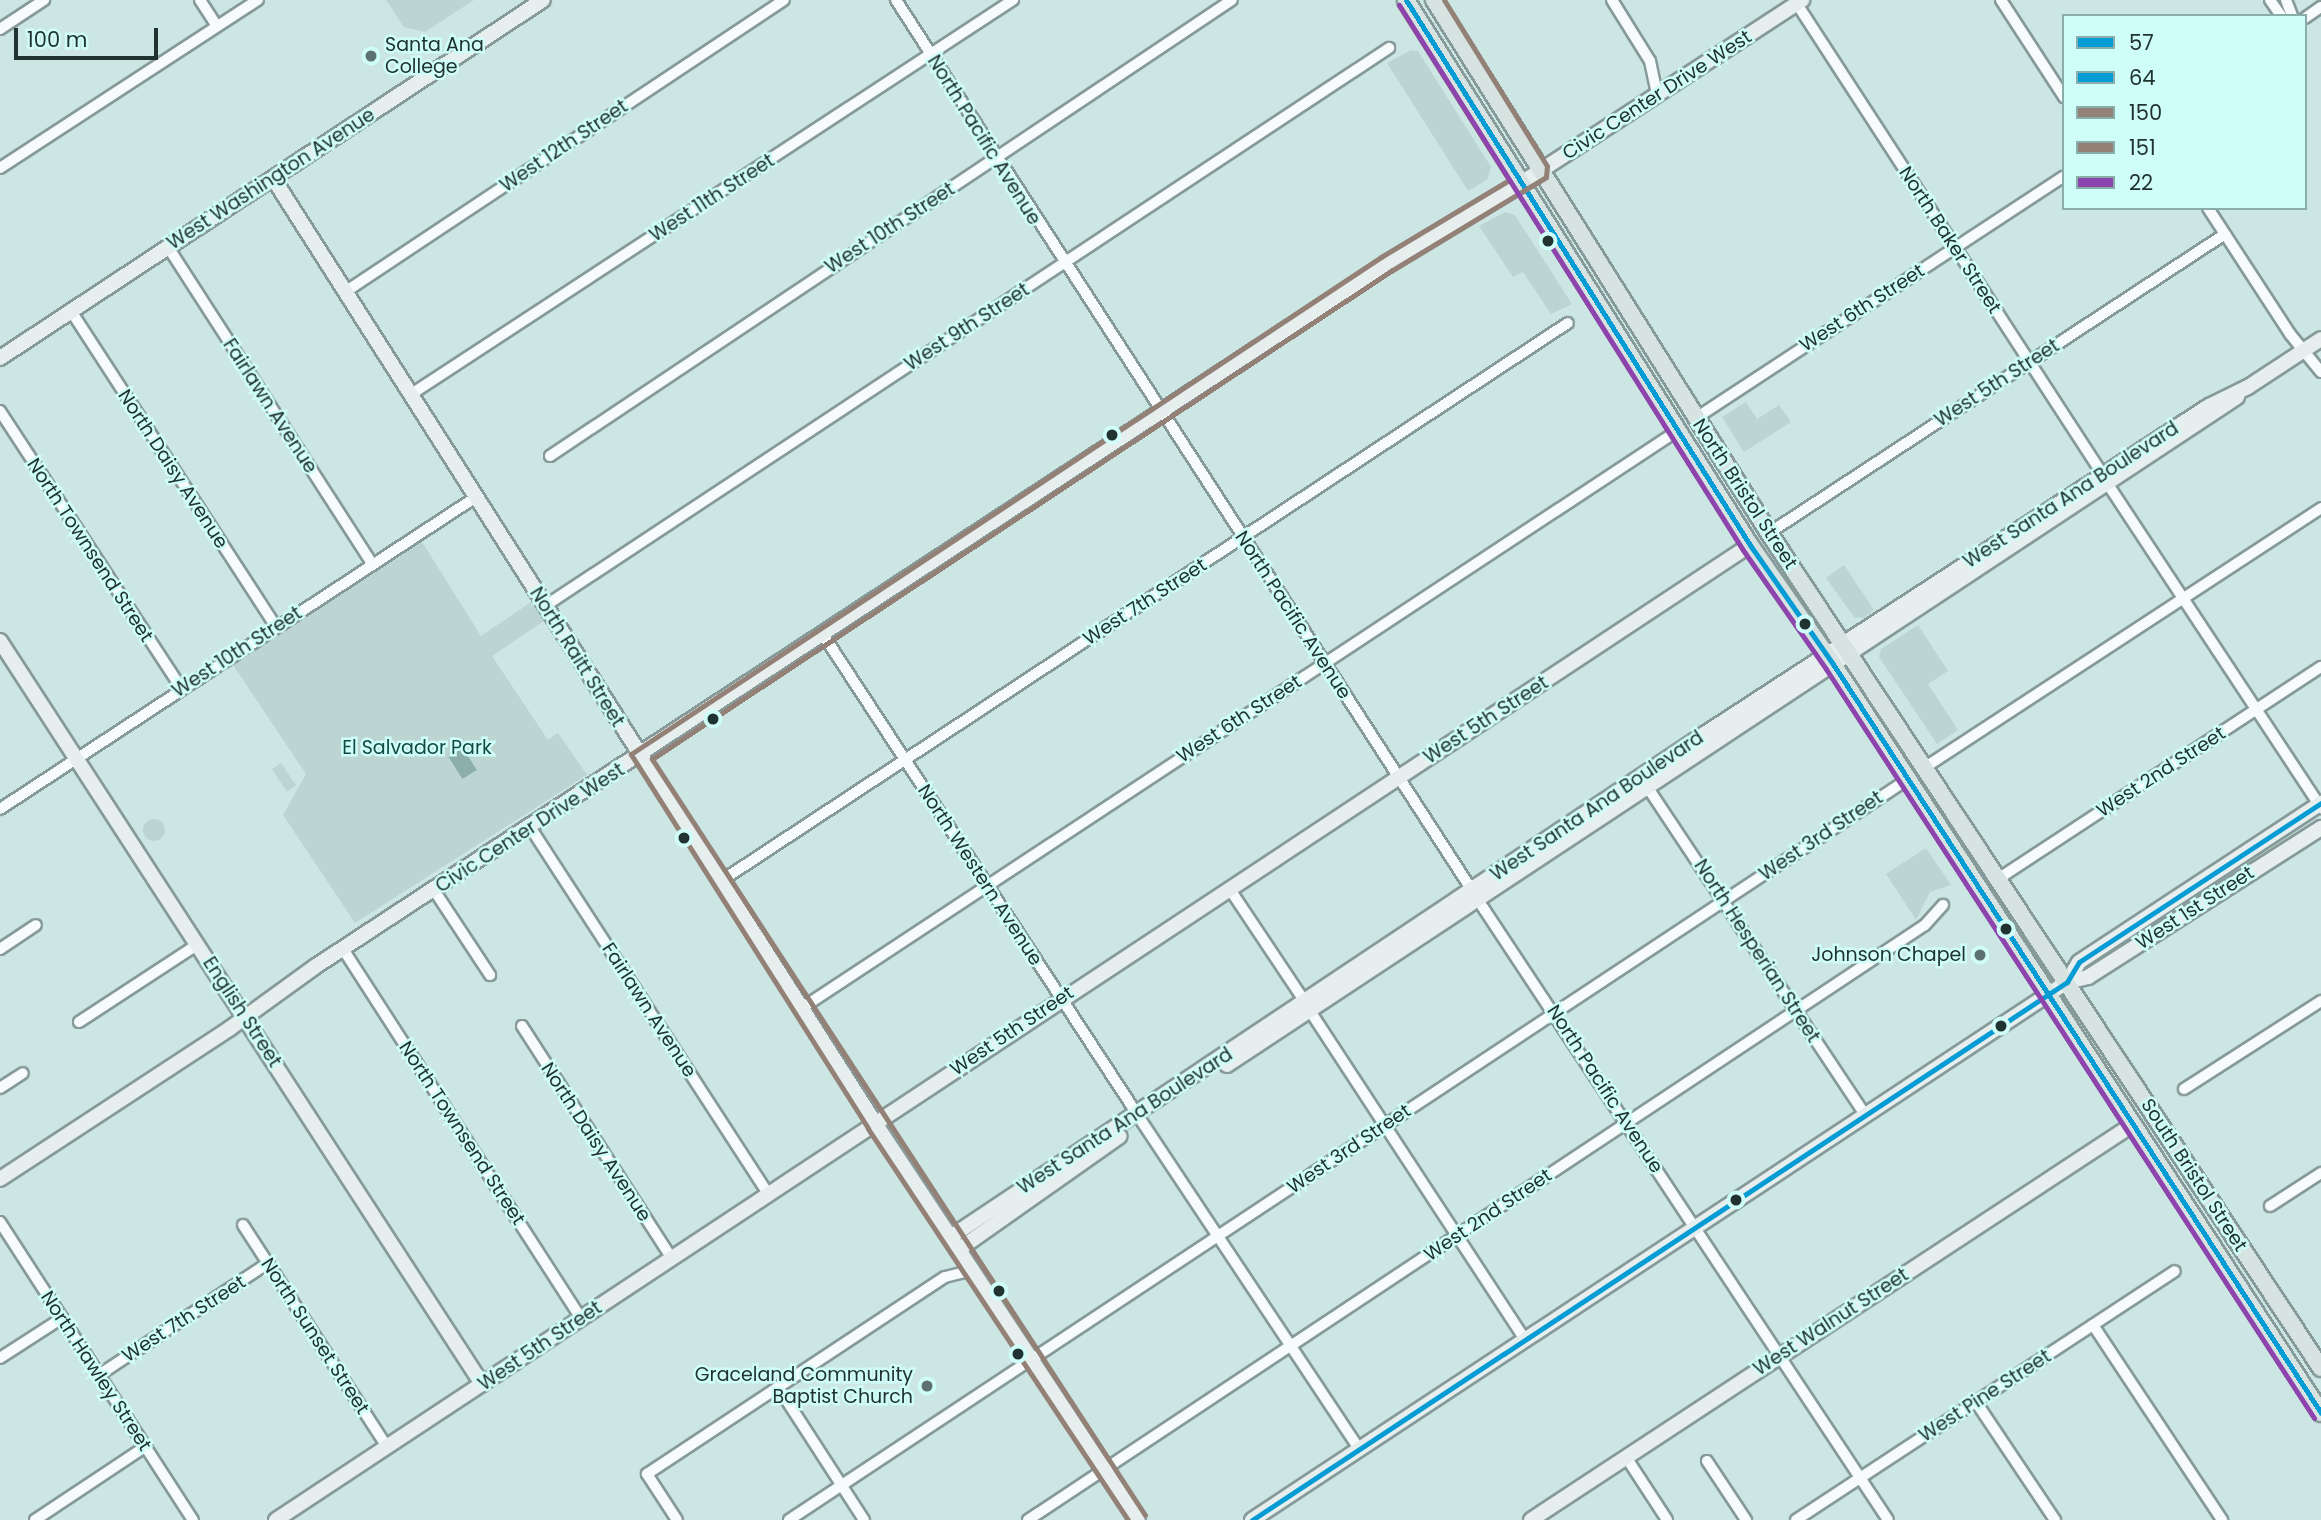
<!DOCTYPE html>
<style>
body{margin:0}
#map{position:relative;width:2321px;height:1520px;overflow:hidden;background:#cce6e4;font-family:Poppins,sans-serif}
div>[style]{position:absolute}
.green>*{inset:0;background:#bcd5d3;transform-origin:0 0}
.round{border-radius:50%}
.water>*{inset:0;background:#8dafab;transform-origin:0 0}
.roads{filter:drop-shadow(2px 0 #869a99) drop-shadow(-2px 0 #869a99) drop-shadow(0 2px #869a99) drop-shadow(0 -2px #869a99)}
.street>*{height:10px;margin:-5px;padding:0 5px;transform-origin:5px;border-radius:5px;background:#f7fbfb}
.secondary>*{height:14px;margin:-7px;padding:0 7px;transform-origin:7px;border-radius:7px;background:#e7eeee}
.primary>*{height:16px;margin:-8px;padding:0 8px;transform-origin:8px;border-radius:8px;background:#d6e3e1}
.bus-1>*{height:5px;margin:-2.5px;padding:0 2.5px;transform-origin:2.5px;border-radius:2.5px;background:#059cd5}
.bus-2>*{height:5px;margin:-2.5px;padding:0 2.5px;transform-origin:2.5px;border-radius:2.5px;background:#059cd5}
.bus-3>*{height:5px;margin:-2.5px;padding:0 2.5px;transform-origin:2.5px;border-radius:2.5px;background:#938177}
.bus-4>*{height:5px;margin:-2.5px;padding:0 2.5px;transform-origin:2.5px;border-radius:2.5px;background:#938177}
.bus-5>*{height:5px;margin:-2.5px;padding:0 2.5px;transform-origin:2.5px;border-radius:2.5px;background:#8e44ad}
.dots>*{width:19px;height:19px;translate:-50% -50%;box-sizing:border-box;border:4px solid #cffef9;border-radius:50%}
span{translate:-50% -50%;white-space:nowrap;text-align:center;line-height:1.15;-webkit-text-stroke:5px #cffef9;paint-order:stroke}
.poi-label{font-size:19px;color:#213331}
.left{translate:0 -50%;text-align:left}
.right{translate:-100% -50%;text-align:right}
.street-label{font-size:19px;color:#213331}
.park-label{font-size:19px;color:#114945}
.legend{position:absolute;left:2062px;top:14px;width:245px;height:196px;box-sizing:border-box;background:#cffef9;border:2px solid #89ada9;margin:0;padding:9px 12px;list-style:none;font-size:21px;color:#213331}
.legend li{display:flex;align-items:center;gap:14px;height:35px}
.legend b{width:35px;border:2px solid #89ada9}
.scale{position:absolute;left:14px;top:28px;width:144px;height:32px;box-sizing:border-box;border:4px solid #213331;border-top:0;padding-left:9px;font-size:21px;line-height:24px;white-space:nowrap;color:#213331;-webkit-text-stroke:5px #cffef9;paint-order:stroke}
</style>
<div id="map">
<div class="green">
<i style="clip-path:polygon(386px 0,474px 0,425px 32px,404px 27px)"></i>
<i style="clip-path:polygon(1411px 50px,1418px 51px,1491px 167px,1487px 180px,1468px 191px,1387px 63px)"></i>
<i style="clip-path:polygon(1505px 212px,1515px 215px,1572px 304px,1551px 314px,1523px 272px,1513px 277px,1479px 226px)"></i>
<i style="clip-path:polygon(1746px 402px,1757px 419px,1779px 405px,1791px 422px,1744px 452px,1722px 417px)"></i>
<i style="clip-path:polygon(422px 542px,481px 636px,534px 600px,547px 619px,492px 656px,548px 740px,558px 733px,587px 775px,355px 923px,283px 815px,306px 774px,233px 665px)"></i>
<i style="clip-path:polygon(1844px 565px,1874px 610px,1864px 618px,1854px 617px,1826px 578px)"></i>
<i style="clip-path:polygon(1918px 625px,1948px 671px,1928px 684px,1958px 730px,1937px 744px,1879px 657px,1881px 649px)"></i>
<i style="left:281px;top:763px;width:27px;height:11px;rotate:56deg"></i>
<i class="round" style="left:143px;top:819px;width:22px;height:22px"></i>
<i style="clip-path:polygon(1926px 848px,1951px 885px,1930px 892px,1916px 920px,1886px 874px)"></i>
</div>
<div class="water">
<i style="left:463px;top:748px;width:26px;height:17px;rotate:58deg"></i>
</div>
<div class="roads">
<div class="street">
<i style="left:200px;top:0;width:31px;rotate:57deg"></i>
<i style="left:896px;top:0;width:1083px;rotate:57.1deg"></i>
<i style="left:1484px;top:909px;width:732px;rotate:56.53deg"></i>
<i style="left:1612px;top:0;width:72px;rotate:58.1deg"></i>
<i style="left:1650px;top:61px;width:35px;rotate:78deg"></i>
<i style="left:2001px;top:0;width:116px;rotate:57deg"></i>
<i style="left:2270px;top:0;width:19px;rotate:55deg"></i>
<i style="left:2286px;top:0;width:17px;rotate:69deg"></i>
<i style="left:1797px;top:4px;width:562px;rotate:56.99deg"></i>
<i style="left:2305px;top:18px;width:19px;rotate:-35deg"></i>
<i style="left:0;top:29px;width:53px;rotate:-33.4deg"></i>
<i style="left:0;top:168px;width:308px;rotate:-33.1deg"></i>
<i style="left:2208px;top:208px;width:150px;rotate:56.9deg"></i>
<i style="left:2290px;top:334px;width:49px;rotate:50.8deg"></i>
<i style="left:168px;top:247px;width:377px;rotate:57.2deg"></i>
<i style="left:345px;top:292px;width:527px;rotate:-33.63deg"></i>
<i style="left:71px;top:311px;width:377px;rotate:57deg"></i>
<i style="left:410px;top:395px;width:721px;rotate:-33.23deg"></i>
<i style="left:0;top:411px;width:331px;rotate:56.8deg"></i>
<i style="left:1696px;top:418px;width:440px;rotate:-33.3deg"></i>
<i style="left:550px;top:456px;width:820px;rotate:-33.77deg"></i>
<i style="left:2109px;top:486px;width:386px;rotate:56.6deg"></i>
<i style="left:1769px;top:533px;width:545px;rotate:-33.25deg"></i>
<i style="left:545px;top:606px;width:1012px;rotate:-33.47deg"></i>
<i style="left:824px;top:636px;width:571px;rotate:56.78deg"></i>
<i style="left:1927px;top:766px;width:471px;rotate:-33.2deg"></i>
<i style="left:1648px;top:788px;width:392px;rotate:56.4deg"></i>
<i style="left:0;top:809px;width:569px;rotate:-33.24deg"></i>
<i style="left:530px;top:827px;width:437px;rotate:57deg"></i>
<i style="left:2001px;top:877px;width:383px;rotate:-33.3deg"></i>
<i style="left:721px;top:881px;width:1014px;rotate:-33.38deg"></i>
<i style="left:1229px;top:888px;width:137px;rotate:56.3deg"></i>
<i style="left:434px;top:890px;width:102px;rotate:56.6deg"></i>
<i style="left:0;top:949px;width:43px;rotate:-33.7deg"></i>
<i style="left:343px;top:949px;width:439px;rotate:57.2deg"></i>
<i style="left:802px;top:1008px;width:1048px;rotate:-33.4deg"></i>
<i style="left:1310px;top:1011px;width:392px;rotate:56.8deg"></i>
<i style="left:79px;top:1022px;width:142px;rotate:-33.2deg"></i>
<i style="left:522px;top:1026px;width:275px;rotate:57.2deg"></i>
<i style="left:0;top:1088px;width:27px;rotate:-33deg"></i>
<i style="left:2184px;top:1089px;width:163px;rotate:-32.7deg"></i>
<i style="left:1142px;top:1122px;width:392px;rotate:56.4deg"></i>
<i style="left:2270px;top:1206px;width:61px;rotate:-32.9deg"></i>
<i style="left:0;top:1222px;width:355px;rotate:57.1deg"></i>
<i style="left:243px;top:1225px;width:265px;rotate:57deg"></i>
<i style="left:2093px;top:1325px;width:234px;rotate:56.5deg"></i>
<i style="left:0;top:1358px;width:74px;rotate:-32.8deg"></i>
<i style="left:99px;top:1375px;width:203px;rotate:-33.5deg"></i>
<i style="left:778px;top:1387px;width:158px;rotate:57.1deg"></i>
<i style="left:1976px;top:1402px;width:142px;rotate:56.2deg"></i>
<i style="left:1626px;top:1457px;width:75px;rotate:56.9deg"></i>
<i style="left:1707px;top:1461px;width:71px;rotate:56.5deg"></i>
<i style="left:35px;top:1520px;width:132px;rotate:-33.6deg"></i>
<i style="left:677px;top:1520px;width:55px;rotate:-123.1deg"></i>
<i style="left:647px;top:1474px;width:357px;rotate:-33.5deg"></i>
<i style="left:945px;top:1277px;width:30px;rotate:-14deg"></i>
<i style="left:789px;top:1520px;width:1342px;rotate:-33.51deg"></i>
<i style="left:1028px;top:1520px;width:1076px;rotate:-33.56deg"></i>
<i style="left:1925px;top:925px;width:27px;rotate:-48deg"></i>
<i style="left:1796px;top:1520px;width:453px;rotate:-33.3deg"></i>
</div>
<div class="secondary">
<i style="left:273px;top:178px;width:1120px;rotate:57.5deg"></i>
<i style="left:875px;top:1123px;width:476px;rotate:56.5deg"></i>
<i style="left:0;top:358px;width:650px;rotate:-33.4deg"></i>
<i style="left:0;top:641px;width:886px;rotate:57.03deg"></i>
<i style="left:2067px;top:982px;width:23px;rotate:-59deg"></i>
<i style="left:2079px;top:962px;width:290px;rotate:-33.3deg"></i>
<i style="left:1227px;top:1065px;width:1211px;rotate:-33.48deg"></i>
<i style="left:0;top:1179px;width:274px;rotate:-33.2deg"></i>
<i style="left:229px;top:1029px;width:107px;rotate:-35.9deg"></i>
<i style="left:316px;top:966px;width:1280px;rotate:-33.27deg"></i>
<i style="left:1386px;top:264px;width:180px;rotate:-31.1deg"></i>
<i style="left:1540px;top:171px;width:313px;rotate:-33.1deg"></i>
<i style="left:952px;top:1236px;width:906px;rotate:-33.71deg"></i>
<i style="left:1706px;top:733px;width:600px;rotate:-33.03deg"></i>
<i style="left:2209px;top:406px;width:43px;rotate:-26deg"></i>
<i style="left:2248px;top:387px;width:87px;rotate:-33.3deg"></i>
<i style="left:961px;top:1248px;width:194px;rotate:-35.2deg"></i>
<i style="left:276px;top:1520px;width:1767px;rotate:-33.48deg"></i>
<i style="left:1252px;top:1520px;width:977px;rotate:-33.43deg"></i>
<i style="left:2067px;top:982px;width:22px;rotate:-13deg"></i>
<i style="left:2088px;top:977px;width:277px;rotate:-32.6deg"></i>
<i style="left:1531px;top:1520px;width:719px;rotate:-33.31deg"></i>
</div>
<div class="primary">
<i style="left:1406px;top:0;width:644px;rotate:57.74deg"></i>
<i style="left:1750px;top:545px;width:145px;rotate:55.1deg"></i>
<i style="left:1833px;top:664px;width:894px;rotate:56.91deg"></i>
<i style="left:1434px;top:0;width:630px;rotate:57.85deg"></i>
<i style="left:1769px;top:533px;width:1001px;rotate:56.53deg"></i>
</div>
</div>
<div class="bus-1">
<i style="left:1406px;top:0;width:644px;rotate:57.74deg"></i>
<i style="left:1750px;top:545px;width:145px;rotate:55.1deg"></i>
<i style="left:1833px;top:664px;width:894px;rotate:56.91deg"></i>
</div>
<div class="bus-2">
<i style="left:1252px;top:1520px;width:977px;rotate:-33.43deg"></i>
<i style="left:2067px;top:982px;width:23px;rotate:-59deg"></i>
<i style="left:2079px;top:962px;width:290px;rotate:-33.3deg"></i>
</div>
<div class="bus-3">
<i style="left:1145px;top:1515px;width:903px;rotate:-123.11deg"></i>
<i style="left:652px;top:759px;width:886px;rotate:-33.44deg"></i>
<i style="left:1391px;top:271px;width:181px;rotate:-31.2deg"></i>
<i style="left:1546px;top:177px;width:11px;rotate:-85deg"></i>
<i style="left:1547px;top:166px;width:195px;rotate:-121.8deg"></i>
</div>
<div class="bus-4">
<i style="left:1128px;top:1520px;width:470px;rotate:-123.6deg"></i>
<i style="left:868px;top:1128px;width:443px;rotate:-122.4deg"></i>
<i style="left:631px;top:754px;width:900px;rotate:-33.53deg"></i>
<i style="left:1381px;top:257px;width:149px;rotate:-31deg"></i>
<i style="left:1509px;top:180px;width:207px;rotate:-122.2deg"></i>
</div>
<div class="bus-5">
<i style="left:1399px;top:5px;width:644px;rotate:57.74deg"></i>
<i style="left:1743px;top:550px;width:145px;rotate:55.1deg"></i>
<i style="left:1826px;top:669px;width:894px;rotate:56.91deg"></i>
</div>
<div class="dots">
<i style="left:371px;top:56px;background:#5d7270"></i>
<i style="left:1548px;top:241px;background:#213331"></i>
<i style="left:1112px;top:435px;background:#213331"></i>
<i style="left:1805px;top:624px;background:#213331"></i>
<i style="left:713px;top:719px;background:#213331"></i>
<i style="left:684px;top:838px;background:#213331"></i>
<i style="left:2006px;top:929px;background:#213331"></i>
<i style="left:1980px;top:955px;background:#5d7270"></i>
<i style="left:2001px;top:1026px;background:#213331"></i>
<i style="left:1736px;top:1200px;background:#213331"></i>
<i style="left:999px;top:1291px;background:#213331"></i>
<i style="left:1018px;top:1354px;background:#213331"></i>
<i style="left:927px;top:1386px;background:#5d7270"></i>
</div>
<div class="poi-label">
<span class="left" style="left:385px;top:56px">Santa Ana<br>College</span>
<span class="right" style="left:1966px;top:955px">Johnson Chapel</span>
<span class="right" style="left:913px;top:1386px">Graceland Community<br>Baptist Church</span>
</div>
<div class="street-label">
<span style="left:1657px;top:95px;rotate:-33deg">Civic Center Drive West</span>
<span style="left:984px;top:140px;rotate:58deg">North Pacific Avenue</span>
<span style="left:564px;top:146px;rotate:-34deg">West 12th Street</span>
<span style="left:271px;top:179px;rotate:-33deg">West Washington Avenue</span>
<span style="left:712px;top:198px;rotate:-33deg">West 11th Street</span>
<span style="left:890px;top:228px;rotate:-33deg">West 10th Street</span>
<span style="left:1950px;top:240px;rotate:57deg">North Baker Street</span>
<span style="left:1862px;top:308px;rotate:-33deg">West 6th Street</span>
<span style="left:967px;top:327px;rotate:-33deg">West 9th Street</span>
<span style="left:1997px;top:383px;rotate:-33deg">West 5th Street</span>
<span style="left:270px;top:406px;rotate:57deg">Fairlawn Avenue</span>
<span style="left:173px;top:469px;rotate:57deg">North Daisy Avenue</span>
<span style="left:1745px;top:494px;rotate:57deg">North Bristol Street</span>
<span style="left:2071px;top:495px;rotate:-33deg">West Santa Ana Boulevard</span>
<span style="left:90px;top:550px;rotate:57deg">North Townsend Street</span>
<span style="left:1145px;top:602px;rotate:-33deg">West 7th Street</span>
<span style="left:1293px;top:615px;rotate:57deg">North Pacific Avenue</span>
<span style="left:237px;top:652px;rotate:-33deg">West 10th Street</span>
<span style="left:577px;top:657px;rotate:58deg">North Raitt Street</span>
<span style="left:1239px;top:719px;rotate:-33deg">West 6th Street</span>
<span style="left:1486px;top:720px;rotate:-33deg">West 5th Street</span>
<span style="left:2161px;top:772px;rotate:-33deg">West 2nd Street</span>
<span style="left:1597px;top:806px;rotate:-34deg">West Santa Ana Boulevard</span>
<span style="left:530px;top:828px;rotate:-33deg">Civic Center Drive West</span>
<span style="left:1821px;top:836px;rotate:-34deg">West 3rd Street</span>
<span style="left:980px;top:875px;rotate:57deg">North Western Avenue</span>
<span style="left:2195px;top:908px;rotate:-33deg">West 1st Street</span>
<span style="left:1757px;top:951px;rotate:57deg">North Hesperian Street</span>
<span style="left:649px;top:1010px;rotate:57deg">Fairlawn Avenue</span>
<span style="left:242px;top:1012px;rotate:57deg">English Street</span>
<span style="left:1012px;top:1031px;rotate:-34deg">West 5th Street</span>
<span style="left:1605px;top:1089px;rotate:57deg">North Pacific Avenue</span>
<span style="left:1125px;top:1121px;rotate:-33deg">West Santa Ana Boulevard</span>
<span style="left:462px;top:1133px;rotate:57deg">North Townsend Street</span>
<span style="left:596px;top:1142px;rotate:57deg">North Daisy Avenue</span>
<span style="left:1349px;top:1149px;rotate:-34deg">West 3rd Street</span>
<span style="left:2194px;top:1175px;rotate:57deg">South Bristol Street</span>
<span style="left:1488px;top:1215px;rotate:-34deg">West 2nd Street</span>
<span style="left:184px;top:1319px;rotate:-33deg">West 7th Street</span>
<span style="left:1831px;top:1322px;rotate:-33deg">West Walnut Street</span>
<span style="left:315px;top:1336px;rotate:57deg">North Sunset Street</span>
<span style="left:540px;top:1346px;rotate:-34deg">West 5th Street</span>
<span style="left:96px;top:1371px;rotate:57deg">North Hawley Street</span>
<span style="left:1985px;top:1396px;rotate:-33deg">West Pine Street</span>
</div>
<div class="park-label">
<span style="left:417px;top:748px">El Salvador Park</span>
</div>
<ul class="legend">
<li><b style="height:9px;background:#059cd5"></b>57</li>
<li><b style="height:9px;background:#059cd5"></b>64</li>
<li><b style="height:9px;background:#938177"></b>150</li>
<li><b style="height:9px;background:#938177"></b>151</li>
<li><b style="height:9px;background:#8e44ad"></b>22</li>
</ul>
<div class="scale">100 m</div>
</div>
